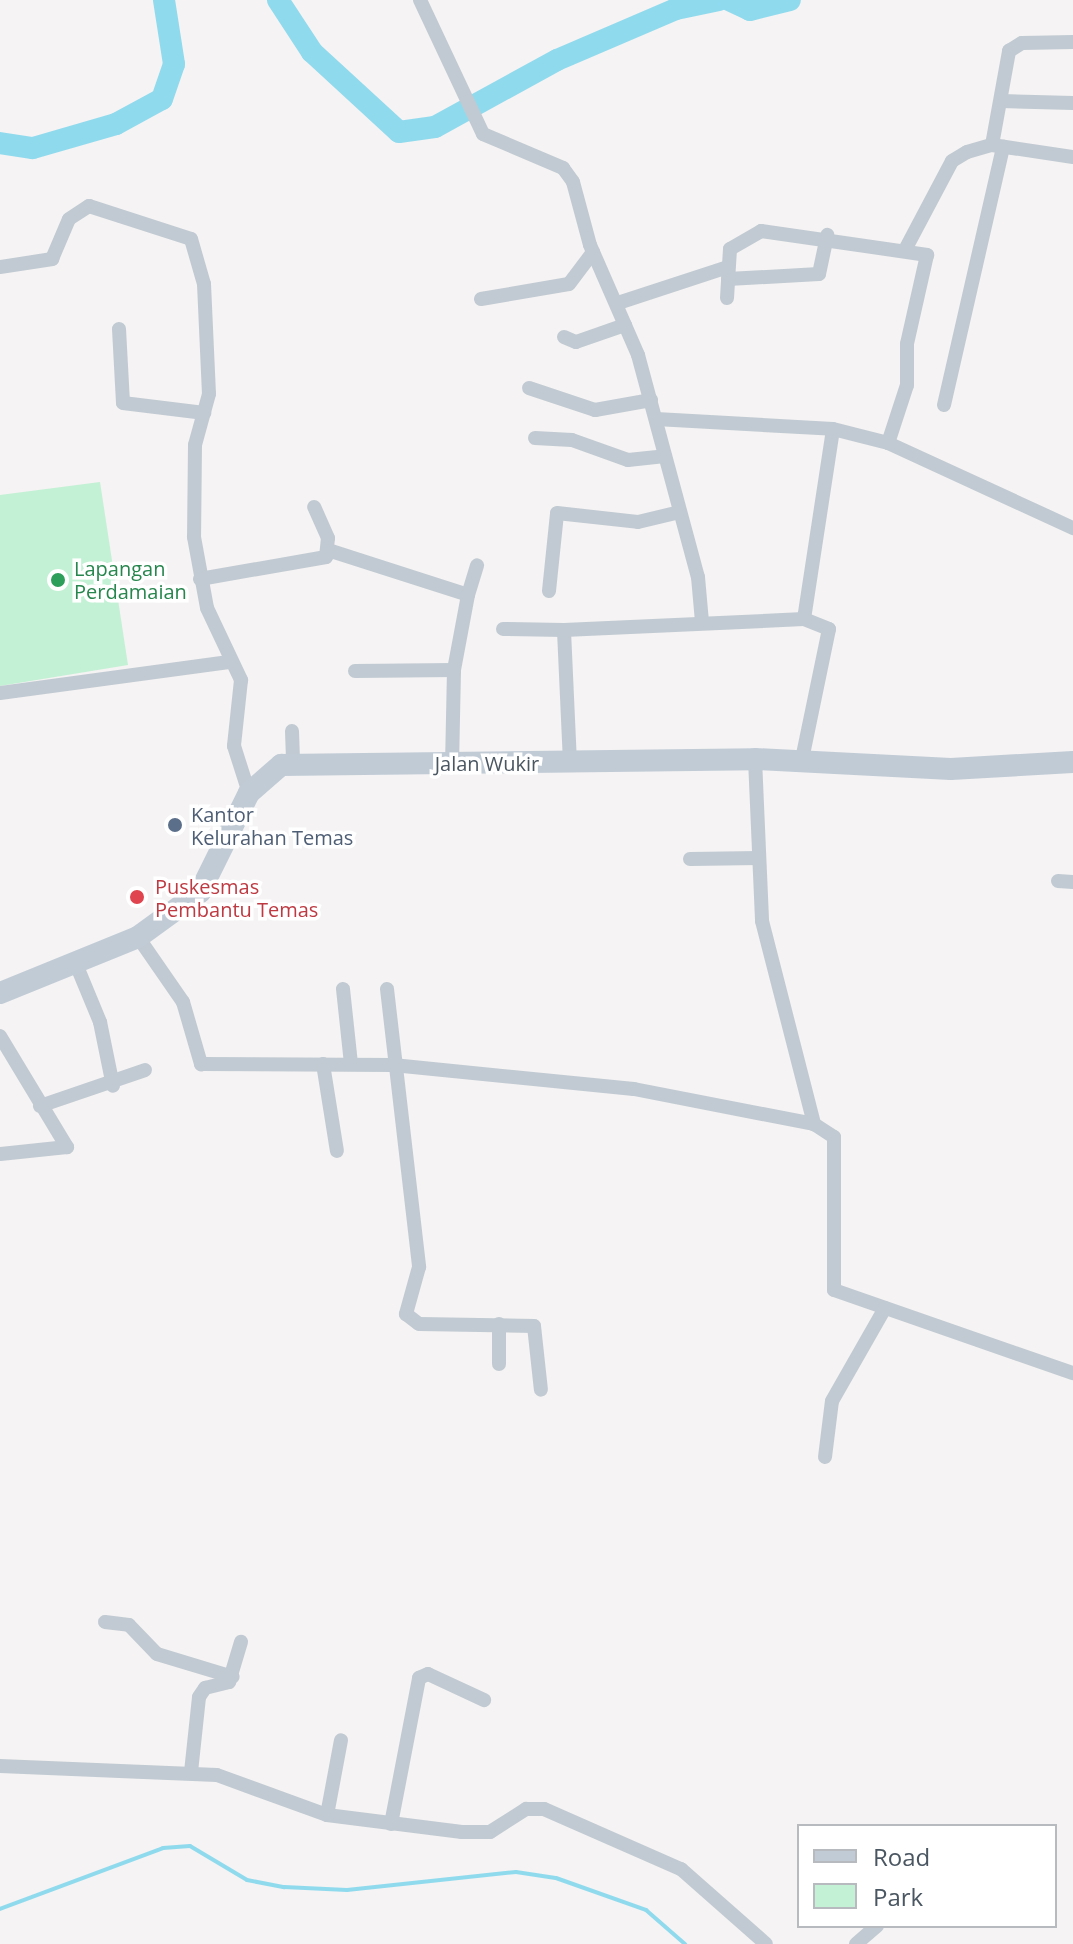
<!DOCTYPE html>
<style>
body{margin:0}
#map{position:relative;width:1073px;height:1944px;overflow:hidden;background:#f5f3f3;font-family:"Open Sans",sans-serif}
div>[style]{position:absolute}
.green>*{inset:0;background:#c3f1d5}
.stream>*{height:4px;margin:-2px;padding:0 2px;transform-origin:2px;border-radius:2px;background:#90daee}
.river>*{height:22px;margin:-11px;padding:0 11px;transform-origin:11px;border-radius:11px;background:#90daee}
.street>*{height:14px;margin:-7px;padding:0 7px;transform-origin:7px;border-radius:7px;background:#c1cad2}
.secondary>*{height:22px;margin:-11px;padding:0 11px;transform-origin:11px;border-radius:11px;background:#c1cbd6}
.dots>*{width:22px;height:22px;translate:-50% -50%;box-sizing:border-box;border:4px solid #fff;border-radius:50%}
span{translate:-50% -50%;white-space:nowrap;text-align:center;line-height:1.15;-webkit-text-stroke:7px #fff;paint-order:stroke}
.leisure-label{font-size:20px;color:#27864d}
.left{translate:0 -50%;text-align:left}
.street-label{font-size:20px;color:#4a5661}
.service-label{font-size:20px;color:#4e5e75}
.health-label{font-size:20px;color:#be3a42}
.legend{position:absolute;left:797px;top:1824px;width:260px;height:104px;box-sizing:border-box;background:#fff;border:2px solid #b7bbc0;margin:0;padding:10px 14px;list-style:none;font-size:24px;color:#4a5661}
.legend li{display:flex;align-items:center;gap:16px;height:40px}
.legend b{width:40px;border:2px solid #b7bbc0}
</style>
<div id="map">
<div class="green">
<i style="clip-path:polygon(100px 482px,128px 665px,0 686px,0 495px)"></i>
</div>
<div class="stream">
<i style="left:0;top:1909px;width:174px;rotate:-20.5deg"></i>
<i style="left:163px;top:1848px;width:27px;rotate:-4deg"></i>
<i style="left:190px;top:1846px;width:66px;rotate:30.8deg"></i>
<i style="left:247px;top:1880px;width:38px;rotate:11deg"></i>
<i style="left:284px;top:1887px;width:63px;rotate:2.7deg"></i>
<i style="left:347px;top:1890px;width:170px;rotate:-6.1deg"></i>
<i style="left:516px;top:1872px;width:40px;rotate:8.5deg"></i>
<i style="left:556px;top:1878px;width:96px;rotate:19.6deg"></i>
<i style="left:646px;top:1910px;width:52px;rotate:41.1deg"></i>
</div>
<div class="river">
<i style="left:278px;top:0;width:62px;rotate:56.8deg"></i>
<i style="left:312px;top:52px;width:118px;rotate:42.6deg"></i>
<i style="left:399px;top:132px;width:36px;rotate:-8deg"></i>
<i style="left:435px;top:127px;width:139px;rotate:-28.8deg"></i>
<i style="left:557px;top:60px;width:129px;rotate:-23.2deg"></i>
<i style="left:676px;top:9px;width:44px;rotate:-11.8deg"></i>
<i style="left:729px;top:0;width:23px;rotate:25deg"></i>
<i style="left:750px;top:10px;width:41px;rotate:-14deg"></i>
<i style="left:0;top:143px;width:33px;rotate:9deg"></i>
<i style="left:33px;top:148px;width:86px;rotate:-16.1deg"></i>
<i style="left:116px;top:124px;width:52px;rotate:-28.5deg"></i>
<i style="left:162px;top:99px;width:37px;rotate:-71deg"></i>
<i style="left:174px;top:64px;width:65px;rotate:-98.9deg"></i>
</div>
<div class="street">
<i style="left:420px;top:0;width:148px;rotate:64.8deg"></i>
<i style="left:483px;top:134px;width:87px;rotate:23deg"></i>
<i style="left:563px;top:168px;width:17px;rotate:54deg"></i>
<i style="left:573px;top:182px;width:65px;rotate:74.9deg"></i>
<i style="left:590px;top:245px;width:120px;rotate:66.4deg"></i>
<i style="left:638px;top:355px;width:230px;rotate:74.9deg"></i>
<i style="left:698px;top:577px;width:45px;rotate:84.9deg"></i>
<i style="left:1001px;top:101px;width:72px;rotate:1.6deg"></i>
<i style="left:992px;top:145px;width:96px;rotate:-79.7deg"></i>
<i style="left:1009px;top:51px;width:15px;rotate:-32deg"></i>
<i style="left:1022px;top:43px;width:51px;rotate:-1.1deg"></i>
<i style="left:906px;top:248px;width:98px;rotate:-62.1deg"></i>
<i style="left:952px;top:161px;width:17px;rotate:-31deg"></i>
<i style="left:967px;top:152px;width:26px;rotate:-16deg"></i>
<i style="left:992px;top:145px;width:82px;rotate:8.4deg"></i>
<i style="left:0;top:267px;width:53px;rotate:-8.7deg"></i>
<i style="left:52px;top:259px;width:43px;rotate:-67deg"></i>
<i style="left:69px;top:219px;width:24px;rotate:-33deg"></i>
<i style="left:89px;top:206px;width:107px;rotate:17.9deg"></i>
<i style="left:191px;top:239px;width:47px;rotate:73.9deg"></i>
<i style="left:204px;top:284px;width:110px;rotate:87.4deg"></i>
<i style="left:209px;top:394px;width:53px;rotate:105.4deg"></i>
<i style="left:195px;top:445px;width:92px;rotate:90.6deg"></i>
<i style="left:194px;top:537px;width:72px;rotate:79.6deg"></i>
<i style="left:207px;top:608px;width:80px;rotate:64.7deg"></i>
<i style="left:241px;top:680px;width:66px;rotate:96.1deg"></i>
<i style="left:234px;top:746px;width:49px;rotate:72.3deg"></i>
<i style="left:728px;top:279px;width:91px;rotate:-3.1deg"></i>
<i style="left:819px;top:274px;width:40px;rotate:-78deg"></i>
<i style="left:727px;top:298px;width:49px;rotate:-86.5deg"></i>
<i style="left:730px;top:249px;width:36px;rotate:-30deg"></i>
<i style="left:761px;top:231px;width:168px;rotate:8.2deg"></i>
<i style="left:927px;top:255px;width:91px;rotate:102.7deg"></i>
<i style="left:907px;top:344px;width:41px;rotate:90deg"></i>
<i style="left:907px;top:385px;width:61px;rotate:108.1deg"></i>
<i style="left:481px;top:299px;width:89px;rotate:-9.7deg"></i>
<i style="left:569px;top:284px;width:40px;rotate:-53deg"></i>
<i style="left:618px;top:303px;width:116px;rotate:-18.1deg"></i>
<i style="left:119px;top:329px;width:74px;rotate:86.9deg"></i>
<i style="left:123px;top:403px;width:82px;rotate:7deg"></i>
<i style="left:564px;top:337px;width:13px;rotate:23deg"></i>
<i style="left:576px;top:342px;width:52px;rotate:-19.1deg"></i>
<i style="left:529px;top:388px;width:70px;rotate:18.4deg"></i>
<i style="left:595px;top:410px;width:57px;rotate:-10.1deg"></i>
<i style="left:944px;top:405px;width:265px;rotate:-77.1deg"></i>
<i style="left:656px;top:419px;width:177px;rotate:3.2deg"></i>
<i style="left:833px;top:429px;width:57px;rotate:14.3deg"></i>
<i style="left:888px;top:443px;width:204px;rotate:24.7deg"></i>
<i style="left:535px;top:438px;width:37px;rotate:3deg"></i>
<i style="left:572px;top:440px;width:59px;rotate:19.7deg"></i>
<i style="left:628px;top:460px;width:37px;rotate:-6deg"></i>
<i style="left:328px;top:550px;width:147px;rotate:17.8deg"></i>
<i style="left:468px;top:595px;width:76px;rotate:100.6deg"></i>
<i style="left:454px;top:670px;width:94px;rotate:91.2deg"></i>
<i style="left:200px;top:579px;width:128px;rotate:-9.9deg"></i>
<i style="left:326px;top:557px;width:19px;rotate:-84deg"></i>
<i style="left:328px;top:538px;width:34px;rotate:-114deg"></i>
<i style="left:549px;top:591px;width:78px;rotate:-84.1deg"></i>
<i style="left:557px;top:513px;width:81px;rotate:6.3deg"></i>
<i style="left:638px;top:522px;width:43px;rotate:-13.4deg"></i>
<i style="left:468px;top:595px;width:31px;rotate:-73deg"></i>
<i style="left:804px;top:619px;width:192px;rotate:-81.3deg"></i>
<i style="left:503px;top:629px;width:61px;rotate:0.9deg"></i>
<i style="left:355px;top:671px;width:99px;rotate:-0.6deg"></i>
<i style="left:0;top:693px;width:231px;rotate:-7.7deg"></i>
<i style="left:292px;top:731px;width:33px;rotate:88deg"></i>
<i style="left:755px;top:759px;width:162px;rotate:87.5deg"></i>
<i style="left:762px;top:921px;width:210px;rotate:75.6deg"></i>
<i style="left:814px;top:1124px;width:24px;rotate:33deg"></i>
<i style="left:834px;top:1137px;width:153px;rotate:90deg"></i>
<i style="left:834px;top:1290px;width:253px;rotate:19.2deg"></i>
<i style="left:570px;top:763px;width:133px;rotate:-92.6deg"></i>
<i style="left:564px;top:630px;width:240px;rotate:-2.6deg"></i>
<i style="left:804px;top:619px;width:27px;rotate:22deg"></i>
<i style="left:829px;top:629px;width:133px;rotate:101.7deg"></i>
<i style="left:690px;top:859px;width:69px;rotate:-0.8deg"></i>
<i style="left:1058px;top:881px;width:15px;rotate:4deg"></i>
<i style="left:138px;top:937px;width:79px;rotate:55.3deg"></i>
<i style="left:183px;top:1002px;width:65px;rotate:73.8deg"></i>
<i style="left:201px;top:1064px;width:192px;rotate:0.3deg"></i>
<i style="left:393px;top:1065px;width:242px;rotate:5.7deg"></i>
<i style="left:634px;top:1089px;width:183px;rotate:11deg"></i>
<i style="left:76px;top:964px;width:63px;rotate:67.5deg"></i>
<i style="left:100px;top:1022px;width:65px;rotate:78.5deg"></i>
<i style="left:343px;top:989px;width:75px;rotate:83.9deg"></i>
<i style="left:387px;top:989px;width:280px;rotate:83.4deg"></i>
<i style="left:419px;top:1267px;width:49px;rotate:105.5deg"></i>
<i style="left:406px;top:1314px;width:16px;rotate:38deg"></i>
<i style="left:419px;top:1324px;width:115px;rotate:1deg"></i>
<i style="left:534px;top:1326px;width:64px;rotate:83.8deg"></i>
<i style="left:0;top:1036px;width:130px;rotate:58.9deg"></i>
<i style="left:67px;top:1147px;width:67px;rotate:174deg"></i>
<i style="left:323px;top:1064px;width:88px;rotate:80.9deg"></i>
<i style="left:40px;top:1106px;width:111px;rotate:-18.9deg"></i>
<i style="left:499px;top:1324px;width:40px;rotate:90deg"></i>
<i style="left:825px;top:1457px;width:56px;rotate:-82.9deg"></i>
<i style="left:832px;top:1401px;width:107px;rotate:-60.3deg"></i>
<i style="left:105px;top:1622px;width:24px;rotate:7deg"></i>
<i style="left:129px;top:1625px;width:40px;rotate:46deg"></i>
<i style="left:157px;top:1654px;width:79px;rotate:16.8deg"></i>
<i style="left:0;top:1766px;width:217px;rotate:2.4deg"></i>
<i style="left:217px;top:1775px;width:117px;rotate:20deg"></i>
<i style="left:327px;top:1815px;width:136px;rotate:7.2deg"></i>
<i style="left:462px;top:1832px;width:28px"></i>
<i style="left:490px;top:1832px;width:43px;rotate:-32.6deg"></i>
<i style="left:526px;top:1809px;width:18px"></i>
<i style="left:544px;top:1809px;width:150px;rotate:23.7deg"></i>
<i style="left:681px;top:1869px;width:113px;rotate:41.4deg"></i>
<i style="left:191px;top:1772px;width:75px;rotate:-83.9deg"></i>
<i style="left:199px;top:1697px;width:11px;rotate:-56deg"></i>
<i style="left:205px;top:1688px;width:25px;rotate:-14deg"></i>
<i style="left:229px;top:1682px;width:42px;rotate:-73.3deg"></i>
<i style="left:327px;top:1815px;width:76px;rotate:-79.4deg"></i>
<i style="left:391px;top:1824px;width:149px;rotate:-79.1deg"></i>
<i style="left:419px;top:1678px;width:10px;rotate:-24deg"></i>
<i style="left:428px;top:1674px;width:62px;rotate:24.9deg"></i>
<i style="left:856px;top:1944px;width:28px;rotate:-41deg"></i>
</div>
<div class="secondary">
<i style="left:0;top:993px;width:149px;rotate:-22.1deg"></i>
<i style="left:138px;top:937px;width:77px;rotate:-36deg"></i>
<i style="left:200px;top:892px;width:110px;rotate:-63.7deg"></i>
<i style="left:249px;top:793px;width:43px;rotate:-41.2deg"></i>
<i style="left:281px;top:765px;width:474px;rotate:-0.7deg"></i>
<i style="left:755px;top:759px;width:196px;rotate:2.9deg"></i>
<i style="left:951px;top:769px;width:122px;rotate:-3.3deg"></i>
</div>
<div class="dots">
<i style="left:58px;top:580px;background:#2e9e5b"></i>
<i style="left:175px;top:825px;background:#5c6f8a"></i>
<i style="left:137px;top:897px;background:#e0444e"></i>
</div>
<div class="leisure-label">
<span class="left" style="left:74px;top:580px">Lapangan<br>Perdamaian</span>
</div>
<div class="street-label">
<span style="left:487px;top:763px">Jalan Wukir</span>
</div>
<div class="service-label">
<span class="left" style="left:191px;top:826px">Kantor<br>Kelurahan Temas</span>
</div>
<div class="health-label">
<span class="left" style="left:155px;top:898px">Puskesmas<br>Pembantu Temas</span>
</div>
<ul class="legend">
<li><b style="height:10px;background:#c1cbd6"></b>Road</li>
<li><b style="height:22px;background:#c3f1d5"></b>Park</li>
</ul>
</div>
